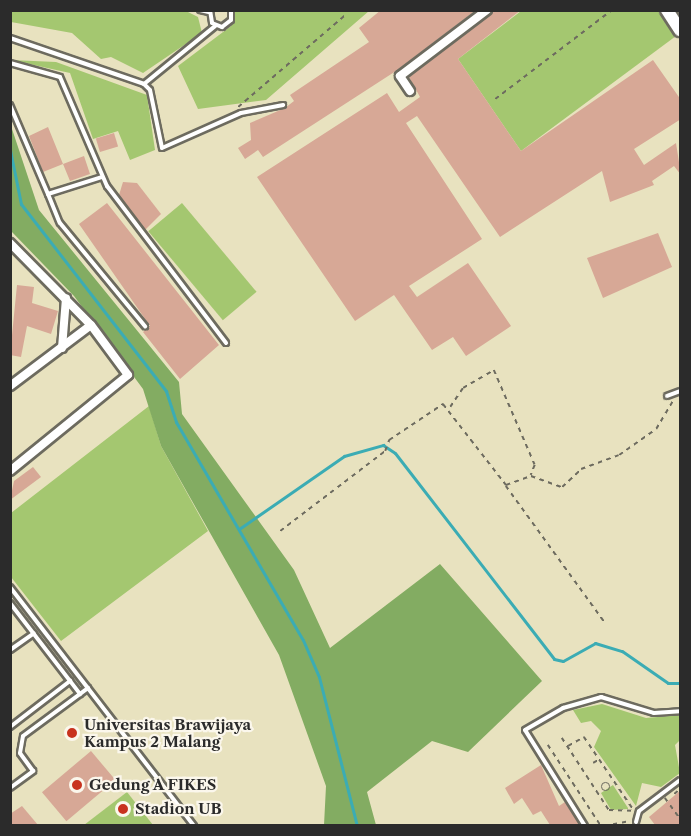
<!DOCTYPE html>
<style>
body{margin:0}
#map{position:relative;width:691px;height:836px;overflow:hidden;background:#e8e2bf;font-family:"Libre Caslon Text",serif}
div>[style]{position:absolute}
.green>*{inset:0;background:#a4c770;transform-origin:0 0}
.forest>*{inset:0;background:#83ac62}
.stream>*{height:3px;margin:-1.5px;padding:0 1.5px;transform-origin:1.5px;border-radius:1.5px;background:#3bacb4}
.building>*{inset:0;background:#d7a896;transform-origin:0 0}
.path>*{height:1.5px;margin-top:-0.75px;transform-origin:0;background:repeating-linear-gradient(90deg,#6d6b5f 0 4.5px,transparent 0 9px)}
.path>.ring{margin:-0.75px;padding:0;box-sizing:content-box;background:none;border:1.5px solid #6d6b5f;border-radius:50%}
.roads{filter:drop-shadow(2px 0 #6d6b5f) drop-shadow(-2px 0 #6d6b5f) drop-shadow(0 2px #6d6b5f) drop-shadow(0 -2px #6d6b5f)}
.lane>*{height:4px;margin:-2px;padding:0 2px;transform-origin:2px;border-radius:2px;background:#fff}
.street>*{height:8px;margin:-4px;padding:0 4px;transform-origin:4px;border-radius:4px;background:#fff}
.secondary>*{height:12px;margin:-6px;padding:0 6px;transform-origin:6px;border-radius:6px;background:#fff}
.dots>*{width:16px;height:16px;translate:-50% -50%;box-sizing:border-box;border:3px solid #fbf7ec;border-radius:50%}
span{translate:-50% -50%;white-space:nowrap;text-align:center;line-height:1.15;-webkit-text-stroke:4.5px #fbf7ec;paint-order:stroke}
.poi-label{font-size:15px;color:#2b2b2b;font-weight:700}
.left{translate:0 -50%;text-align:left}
.frame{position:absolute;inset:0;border:12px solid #2b2b2b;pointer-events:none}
</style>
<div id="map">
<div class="green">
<i style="clip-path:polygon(10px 11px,186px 11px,198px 17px,202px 33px,143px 73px,111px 57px,101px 59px,72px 33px,11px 22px)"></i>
<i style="clip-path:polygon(234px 11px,234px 10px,369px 11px,266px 100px,198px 109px,178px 66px,231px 26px)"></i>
<i style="clip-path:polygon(521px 11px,658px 11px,676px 36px,521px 151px,458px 59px)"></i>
<i style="clip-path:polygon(11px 60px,56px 62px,147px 95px,155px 150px,130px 160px,118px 131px,93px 139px,70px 73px)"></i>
<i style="left:182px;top:203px;width:116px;height:44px;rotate:50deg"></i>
<i style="clip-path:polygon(149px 406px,161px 446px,208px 531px,61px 641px,11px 577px,11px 513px)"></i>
<i style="clip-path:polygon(602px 704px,646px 718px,680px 715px,680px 740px,675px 745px,680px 773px,661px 787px,642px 783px,636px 806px,594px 747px,601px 731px,591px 721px,581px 723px,573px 710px)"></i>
<i style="clip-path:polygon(613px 785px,628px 808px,628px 809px,611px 810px,601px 793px)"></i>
<i style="clip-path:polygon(127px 792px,153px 825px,84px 825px)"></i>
</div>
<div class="forest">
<i style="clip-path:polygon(10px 123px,39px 210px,179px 382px,182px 414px,294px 570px,330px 648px,440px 564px,542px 681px,468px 752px,432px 741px,367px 792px,376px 825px,324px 825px,326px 786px,279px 655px,161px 446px,143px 389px,74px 296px,11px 231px)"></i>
</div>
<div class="stream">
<i style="left:10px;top:150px;width:55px;rotate:78.5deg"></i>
<i style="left:21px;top:204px;width:237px;rotate:52.2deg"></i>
<i style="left:166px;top:391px;width:33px;rotate:72deg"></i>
<i style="left:176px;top:422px;width:252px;rotate:59.8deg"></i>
<i style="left:303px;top:640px;width:40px;rotate:66.6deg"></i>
<i style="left:319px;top:677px;width:154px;rotate:75.7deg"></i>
<i style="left:239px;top:529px;width:128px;rotate:-34.8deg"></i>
<i style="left:344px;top:456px;width:41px;rotate:-15.8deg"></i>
<i style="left:383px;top:445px;width:14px;rotate:34deg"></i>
<i style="left:395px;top:453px;width:260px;rotate:52.3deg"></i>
<i style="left:554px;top:659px;width:9px;rotate:13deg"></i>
<i style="left:563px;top:661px;width:37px;rotate:-29deg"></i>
<i style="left:595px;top:643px;width:28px;rotate:17deg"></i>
<i style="left:622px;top:651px;width:56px;rotate:34.8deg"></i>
<i style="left:668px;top:683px;width:12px"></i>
</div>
<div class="building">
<i style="clip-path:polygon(381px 10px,476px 10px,399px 69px,263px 157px,258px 150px,245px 159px,238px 148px,251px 140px,250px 123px,285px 108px,294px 101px,290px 95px,369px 42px,359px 28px)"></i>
<i style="clip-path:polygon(493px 10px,521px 10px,458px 59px,521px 151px,653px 60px,681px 100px,681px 119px,634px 149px,644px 165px,676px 143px,681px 175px,674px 166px,652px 181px,654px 185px,610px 202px,602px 171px,500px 237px,417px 116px,406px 123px,482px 239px,409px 286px,417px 297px,468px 263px,511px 326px,466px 356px,453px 337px,432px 350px,394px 295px,355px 321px,257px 177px,387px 93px,399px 112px,420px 97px,409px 77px)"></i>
<i style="clip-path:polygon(48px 127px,63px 164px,84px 156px,90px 174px,70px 181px,63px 164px,43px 172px,29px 136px)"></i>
<i style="left:114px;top:133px;width:14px;height:19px;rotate:73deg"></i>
<i style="clip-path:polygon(123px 182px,137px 183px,161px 214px,145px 230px,119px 195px)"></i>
<i style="clip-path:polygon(107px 203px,219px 345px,180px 379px,143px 332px,150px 326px,79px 224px)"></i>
<i style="clip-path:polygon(658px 233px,672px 267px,603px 298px,587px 258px)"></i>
<i style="clip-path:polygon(17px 285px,34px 287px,32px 303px,58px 311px,51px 334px,27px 326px,21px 357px,10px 355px)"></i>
<i style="clip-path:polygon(33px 467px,41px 477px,10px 500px,14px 481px)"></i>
<i style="left:91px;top:751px;width:38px;height:64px;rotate:50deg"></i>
<i style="clip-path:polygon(541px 765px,559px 806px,565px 802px,580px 825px,550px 825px,541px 811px,533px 815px,522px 798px,514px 804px,505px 788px)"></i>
<i style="clip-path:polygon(681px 790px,681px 825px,655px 825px,649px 817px)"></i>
<i style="clip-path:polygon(22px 806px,38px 825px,10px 825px,10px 814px)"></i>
</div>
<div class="path">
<i style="left:495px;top:99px;width:147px;rotate:-37.3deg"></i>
<i style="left:238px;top:107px;width:140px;rotate:-40.6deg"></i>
<i style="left:450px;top:407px;width:23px;rotate:-56deg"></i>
<i style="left:463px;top:388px;width:36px;rotate:-30deg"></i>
<i style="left:494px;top:370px;width:103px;rotate:66.7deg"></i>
<i style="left:535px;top:465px;width:11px;rotate:112deg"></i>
<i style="left:506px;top:486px;width:170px;rotate:54.1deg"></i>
<i style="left:280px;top:531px;width:132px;rotate:-37.3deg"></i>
<i style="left:385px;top:451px;width:12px;rotate:-70deg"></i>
<i style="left:389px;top:440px;width:65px;rotate:-33.7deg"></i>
<i style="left:443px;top:404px;width:103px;rotate:52.1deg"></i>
<i style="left:506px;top:485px;width:27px;rotate:-20deg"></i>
<i style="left:531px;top:476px;width:33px;rotate:20deg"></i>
<i style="left:562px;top:487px;width:26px;rotate:-43deg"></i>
<i style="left:581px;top:469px;width:40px;rotate:-20.2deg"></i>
<i style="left:619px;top:455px;width:45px;rotate:-35.1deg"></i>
<i style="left:656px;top:429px;width:33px;rotate:-59deg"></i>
<i style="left:562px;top:738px;width:86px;rotate:56.9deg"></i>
<i style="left:609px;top:810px;width:24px;rotate:2deg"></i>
<i style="left:548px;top:745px;width:97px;rotate:56.8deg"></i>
<i style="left:568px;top:746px;width:18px;rotate:-29deg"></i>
<i style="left:584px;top:737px;width:87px;rotate:55.8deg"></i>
<i style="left:593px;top:763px;width:6px;rotate:-31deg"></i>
<i class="ring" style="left:602px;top:783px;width:6.5px;height:6.5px"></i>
<i style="left:674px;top:794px;width:8px;rotate:-40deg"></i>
<i style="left:665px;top:798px;width:26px;rotate:54deg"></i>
<i style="left:604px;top:826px;width:25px;rotate:-11deg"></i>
</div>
<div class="roads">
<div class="lane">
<i style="left:200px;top:10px;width:9px;rotate:13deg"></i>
<i style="left:210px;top:10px;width:13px;rotate:81deg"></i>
<i style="left:212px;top:23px;width:11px;rotate:22deg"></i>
<i style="left:222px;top:27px;width:11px;rotate:-38deg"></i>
<i style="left:231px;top:20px;width:10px;rotate:-90deg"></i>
<i style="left:10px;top:38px;width:142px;rotate:18.9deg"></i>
<i style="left:144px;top:84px;width:8px;rotate:45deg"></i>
<i style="left:150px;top:90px;width:59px;rotate:78.3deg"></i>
<i style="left:162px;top:148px;width:86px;rotate:-23.9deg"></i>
<i style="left:241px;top:113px;width:43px;rotate:-10.8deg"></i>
<i style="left:10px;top:63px;width:52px;rotate:15.6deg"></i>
<i style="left:60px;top:77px;width:119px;rotate:66.7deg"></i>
<i style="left:107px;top:186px;width:197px;rotate:52.8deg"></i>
<i style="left:144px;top:84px;width:92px;rotate:-39.2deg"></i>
<i style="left:10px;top:105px;width:97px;rotate:66.9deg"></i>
<i style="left:48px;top:194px;width:57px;rotate:-17.5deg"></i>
<i style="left:48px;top:194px;width:31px;rotate:68deg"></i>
<i style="left:60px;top:223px;width:134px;rotate:50.5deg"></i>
<i style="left:667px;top:396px;width:14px;rotate:-21deg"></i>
<i style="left:10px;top:587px;width:302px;rotate:52.4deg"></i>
<i style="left:10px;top:603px;width:115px;rotate:52.4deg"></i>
<i style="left:10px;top:650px;width:29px;rotate:-35deg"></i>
<i style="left:10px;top:727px;width:76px;rotate:-37.5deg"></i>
<i style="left:10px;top:788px;width:29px;rotate:-36deg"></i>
<i style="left:33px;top:771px;width:22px;rotate:-126deg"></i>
<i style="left:20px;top:753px;width:17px;rotate:-80deg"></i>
<i style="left:23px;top:736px;width:81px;rotate:-36.4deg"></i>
<i style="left:636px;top:822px;width:11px;rotate:-75deg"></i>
<i style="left:639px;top:811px;width:51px;rotate:-37.1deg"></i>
<i style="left:585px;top:826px;width:113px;rotate:-122deg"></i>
<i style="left:525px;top:730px;width:44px;rotate:-30.1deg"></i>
<i style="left:563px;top:708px;width:40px;rotate:-16deg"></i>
<i style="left:601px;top:697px;width:55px;rotate:16.8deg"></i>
<i style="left:654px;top:713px;width:26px;rotate:-4deg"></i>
</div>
<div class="street">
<i style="left:410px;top:91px;width:18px;rotate:-124deg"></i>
<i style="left:400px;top:76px;width:109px;rotate:-37.2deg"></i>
<i style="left:10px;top:243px;width:115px;rotate:45.4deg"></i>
<i style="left:91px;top:325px;width:62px;rotate:53.5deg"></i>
<i style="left:128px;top:375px;width:152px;rotate:140.9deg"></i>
<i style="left:62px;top:348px;width:50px;rotate:-85.4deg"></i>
<i style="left:10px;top:386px;width:101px;rotate:-37deg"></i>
</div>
<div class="secondary">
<i style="left:667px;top:10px;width:24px;rotate:57deg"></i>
</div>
</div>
<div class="dots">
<i style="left:72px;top:733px;background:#c8321e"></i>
<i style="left:77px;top:785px;background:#c8321e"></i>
<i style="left:123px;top:809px;background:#c8321e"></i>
</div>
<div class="poi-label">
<span class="left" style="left:84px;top:733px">Universitas Brawijaya<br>Kampus 2 Malang</span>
<span class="left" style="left:89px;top:785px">Gedung A FIKES</span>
<span class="left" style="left:135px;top:809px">Stadion UB</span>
</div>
<div class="frame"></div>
</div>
